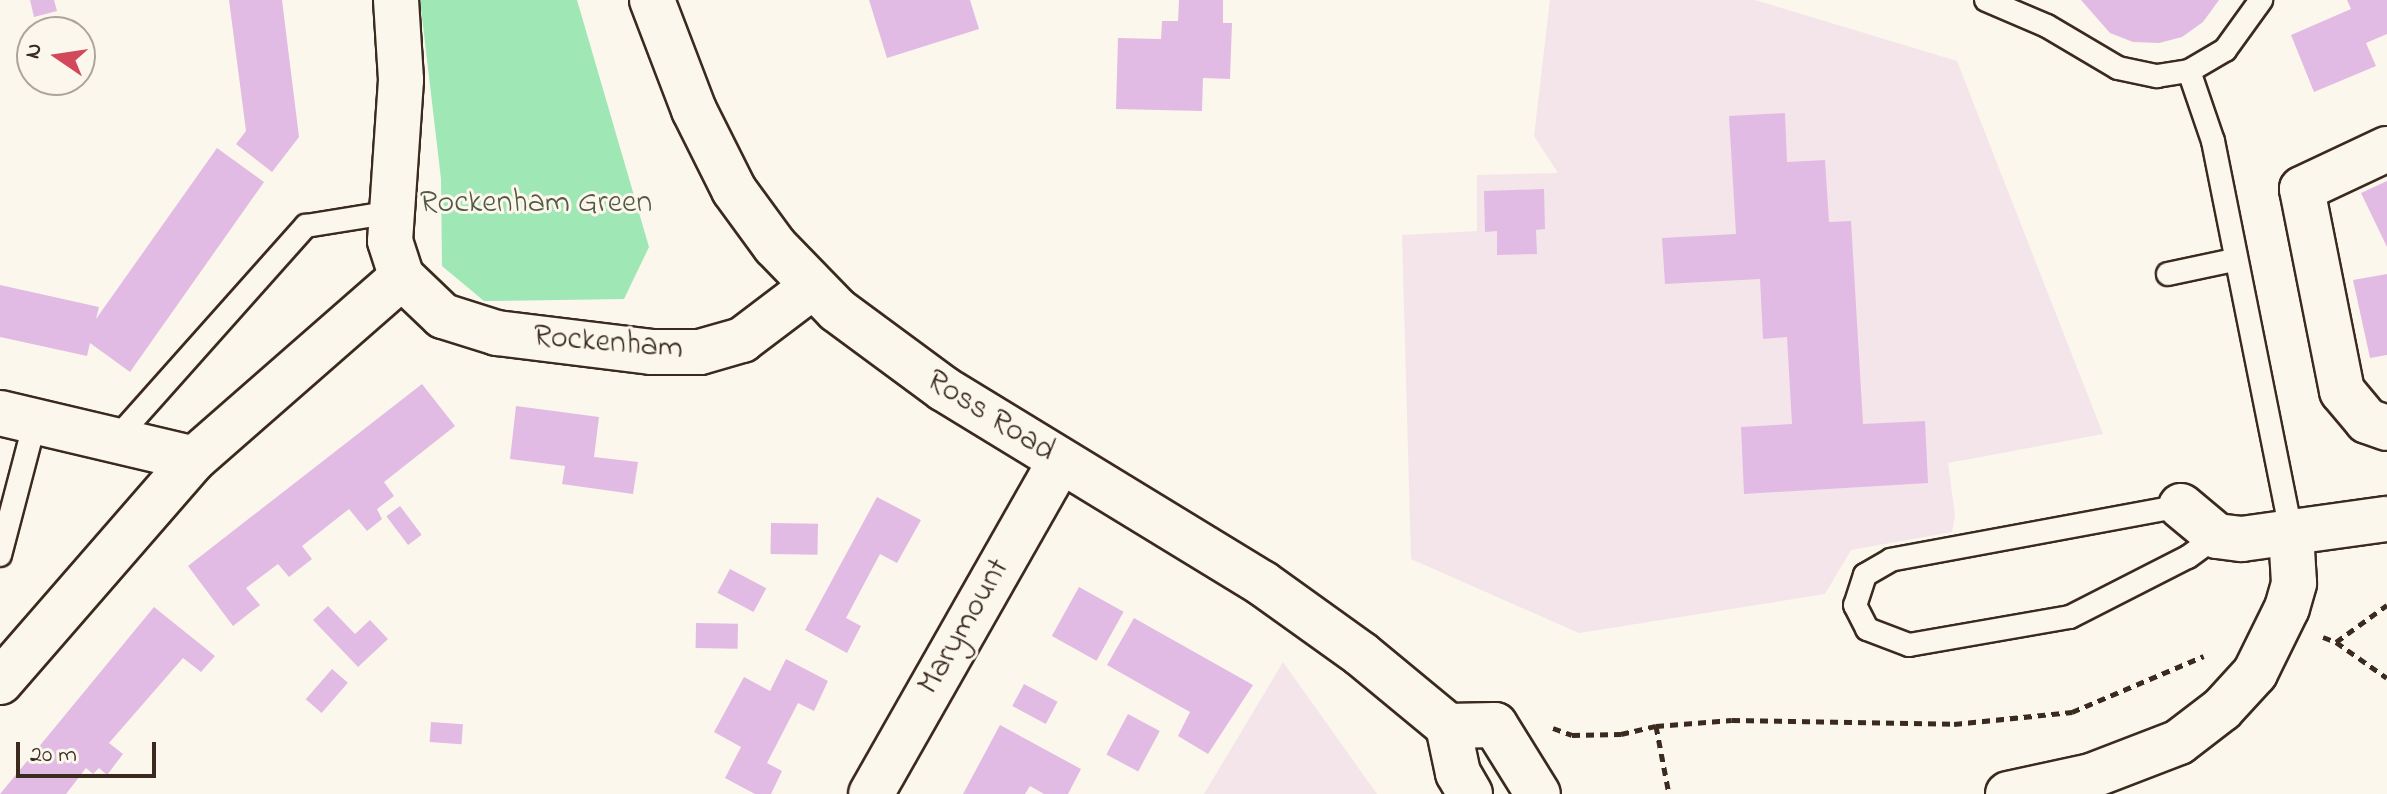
<!DOCTYPE html>
<style>
body{margin:0}
#map{position:relative;width:2387px;height:794px;overflow:hidden;background:#fbf7ec;font-family:"Indie Flower",sans-serif}
div>[style]{position:absolute}
.built>*{inset:0;background:#f4e5ea}
.green>*{inset:0;background:#9fe7b4}
.building>*{inset:0;background:#e2bbe4;transform-origin:0 0}
.path>*{height:5px;margin-top:-2.5px;transform-origin:0;background:repeating-linear-gradient(90deg,#3b2a1e 0 8px,transparent 0 14px)}
.roads{filter:drop-shadow(2px 0 #3b2a1e) drop-shadow(-2px 0 #3b2a1e) drop-shadow(0 2px #3b2a1e) drop-shadow(0 -2px #3b2a1e)}
.service>*{height:22px;margin:-11px;padding:0 11px;transform-origin:11px;border-radius:11px;background:#fbf7ec}
.minor>*{height:44px;margin:-22px;padding:0 22px;transform-origin:22px;border-radius:22px;background:#fbf7ec}
.secondary>*{height:44px;margin:-22px;padding:0 22px;transform-origin:22px;border-radius:22px;background:#fbf7ec}
span{translate:-50% -50%;white-space:nowrap;text-align:center;line-height:1.15;-webkit-text-stroke:6px #fbf7ec;paint-order:stroke}
.park-label{font-size:32px;color:#545944}
.street-label{font-size:32px;color:#3b2a1e}
.north{position:absolute;left:16px;top:16px;width:80px;height:80px;box-sizing:border-box;background:#fbf7ec;border:2px solid #aea59a;border-radius:50%;rotate:283deg;font-size:22px;font-weight:700;line-height:32px;text-align:center;color:#3b2a1e}
.north::after{content:'';display:block;margin:auto;width:28px;height:36px;background:#d1495b;clip-path:polygon(50% 0,100% 100%,50% 72%,0 100%)}
.scale{position:absolute;left:16px;top:742px;width:140px;height:36px;box-sizing:border-box;border:4px solid #3b2a1e;border-top:0;padding-left:10px;font-size:24px;line-height:28px;white-space:nowrap;color:#3b2a1e;-webkit-text-stroke:6px #fbf7ec;paint-order:stroke}
</style>
<div id="map">
<div class="built">
<i style="clip-path:polygon(1550px 0,1755px 0,1957px 61px,2103px 434px,1948px 463px,1955px 516px,1952px 532px,1851px 550px,1825px 594px,1579px 633px,1411px 559px,1402px 235px,1477px 231px,1477px 175px,1558px 173px,1534px 136px)"></i>
<i style="clip-path:polygon(1283px 662px,1377px 794px,1204px 794px)"></i>
</div>
<div class="green">
<i style="clip-path:polygon(420px 0,577px 0,649px 247px,624px 299px,484px 301px,442px 266px,441px 179px)"></i>
</div>
<div class="building">
<i style="clip-path:polygon(30px 0,54px 0,57px 11px,34px 17px)"></i>
<i style="clip-path:polygon(229px 0,282px 0,299px 137px,272px 172px,236px 144px,246px 131px)"></i>
<i style="clip-path:polygon(869px 0,970px 0,979px 29px,887px 58px)"></i>
<i style="clip-path:polygon(1179px 0,1223px 0,1223px 23px,1232px 23px,1230px 79px,1203px 78px,1202px 111px,1116px 109px,1118px 38px,1161px 39px,1162px 21px,1178px 21px)"></i>
<i style="clip-path:polygon(2081px 0,2219px 0,2203px 22px,2182px 37px,2159px 43px,2133px 42px,2110px 33px)"></i>
<i style="clip-path:polygon(2347px 0,2387px 0,2387px 34px,2366px 43px,2376px 66px,2314px 92px,2291px 35px,2351px 9px)"></i>
<i style="clip-path:polygon(1785px 113px,1787px 162px,1825px 160px,1829px 222px,1851px 221px,1863px 424px,1925px 421px,1928px 483px,1744px 494px,1741px 427px,1792px 424px,1787px 337px,1763px 339px,1760px 279px,1665px 284px,1662px 238px,1736px 234px,1729px 116px)"></i>
<i style="clip-path:polygon(217px 148px,264px 182px,130px 372px,90px 343px,87px 356px,0 337px,0 285px,99px 307px,96px 319px)"></i>
<i style="clip-path:polygon(2387px 181px,2387px 247px,2361px 193px)"></i>
<i style="clip-path:polygon(1544px 189px,1545px 229px,1536px 230px,1537px 254px,1497px 255px,1497px 231px,1485px 232px,1484px 191px)"></i>
<i style="clip-path:polygon(2387px 274px,2387px 355px,2370px 358px,2353px 280px)"></i>
<i style="clip-path:polygon(422px 384px,455px 426px,384px 482px,394px 496px,377px 509px,382px 519px,367px 531px,349px 509px,302px 546px,312px 559px,289px 577px,278px 564px,246px 588px,260px 605px,233px 626px,188px 566px)"></i>
<i style="clip-path:polygon(516px 406px,599px 417px,594px 457px,638px 462px,633px 494px,562px 484px,565px 466px,510px 459px)"></i>
<i style="clip-path:polygon(877px 497px,921px 520px,897px 563px,880px 554px,846px 618px,861px 626px,847px 653px,805px 630px)"></i>
<i style="left:400px;top:506px;width:36px;height:17px;rotate:53deg"></i>
<i style="left:771px;top:523px;width:47px;height:31px;rotate:1deg"></i>
<i style="left:730px;top:569px;width:41px;height:27px;rotate:28deg"></i>
<i style="left:1079px;top:587px;width:51px;height:56px;rotate:29deg"></i>
<i style="clip-path:polygon(328px 606px,355px 634px,370px 620px,388px 639px,358px 667px,313px 620px)"></i>
<i style="clip-path:polygon(154px 607px,215px 656px,201px 672px,183px 658px,109px 743px,123px 754px,107px 775px,99px 768px,93px 774px,86px 768px,66px 794px,0 794px)"></i>
<i style="clip-path:polygon(1134px 618px,1253px 685px,1208px 754px,1178px 736px,1190px 712px,1107px 665px)"></i>
<i style="left:696px;top:623px;width:42px;height:25px;rotate:1deg"></i>
<i style="clip-path:polygon(786px 659px,828px 681px,814px 711px,798px 703px,767px 763px,782px 771px,771px 794px,755px 794px,725px 778px,741px 747px,714px 732px,744px 677px,770px 691px)"></i>
<i style="left:332px;top:669px;width:21px;height:40px;rotate:41deg"></i>
<i style="left:1024px;top:684px;width:38px;height:25px;rotate:28deg"></i>
<i style="left:1128px;top:714px;width:36px;height:46px;rotate:28deg"></i>
<i style="left:431px;top:722px;width:32px;height:20px;rotate:4deg"></i>
<i style="clip-path:polygon(1000px 725px,1081px 769px,1068px 794px,1044px 794px,1030px 786px,1025px 794px,963px 794px)"></i>
</div>
<div class="path">
<i style="left:2323px;top:637px;width:14px;rotate:21deg"></i>
<i style="left:2336px;top:642px;width:63px;rotate:-36deg"></i>
<i style="left:2336px;top:642px;width:62px;rotate:35.2deg"></i>
<i style="left:1656px;top:726px;width:69px;rotate:79.2deg"></i>
<i style="left:1553px;top:728px;width:20px;rotate:20deg"></i>
<i style="left:1572px;top:735px;width:49px;rotate:-1.2deg"></i>
<i style="left:1621px;top:734px;width:36px;rotate:-13deg"></i>
<i style="left:1656px;top:726px;width:76px;rotate:-4.5deg"></i>
<i style="left:1732px;top:720px;width:222px;rotate:1deg"></i>
<i style="left:1954px;top:724px;width:119px;rotate:-5.8deg"></i>
<i style="left:2072px;top:712px;width:143px;rotate:-23deg"></i>
</div>
<div class="roads">
<div class="service">
<i style="left:1986px;top:0;width:66px;rotate:23.1deg"></i>
<i style="left:2047px;top:26px;width:82px;rotate:30.6deg"></i>
<i style="left:2118px;top:68px;width:40px;rotate:12deg"></i>
<i style="left:2157px;top:76px;width:32px;rotate:-9deg"></i>
<i style="left:2189px;top:71px;width:74px;rotate:71.1deg"></i>
<i style="left:2213px;top:141px;width:400px;rotate:78.7deg"></i>
<i style="left:2189px;top:71px;width:42px;rotate:-30.3deg"></i>
<i style="left:2225px;top:50px;width:62px;rotate:-54.2deg"></i>
<i style="left:2168px;top:274px;width:67px;rotate:-12deg"></i>
<i style="left:115px;top:440px;width:287px;rotate:-48.3deg"></i>
<i style="left:306px;top:226px;width:87px;rotate:-9.2deg"></i>
<i style="left:2181px;top:506px;width:295px;rotate:169.5deg"></i>
<i style="left:1891px;top:560px;width:30px;rotate:150deg"></i>
<i style="left:1865px;top:575px;width:32px;rotate:108deg"></i>
<i style="left:1855px;top:605px;width:27px;rotate:63deg"></i>
<i style="left:1867px;top:629px;width:45px;rotate:20.9deg"></i>
<i style="left:1909px;top:645px;width:163px;rotate:-9.9deg"></i>
<i style="left:2070px;top:617px;width:132px;rotate:-27deg"></i>
<i style="left:2188px;top:557px;width:36px;rotate:-36deg"></i>
<i style="left:0;top:555px;width:138px;rotate:-75.3deg"></i>
</div>
<div class="minor">
<i style="left:396px;top:0;width:80px;rotate:86.4deg"></i>
<i style="left:401px;top:80px;width:161px;rotate:93.9deg"></i>
<i style="left:390px;top:241px;width:38px;rotate:72deg"></i>
<i style="left:402px;top:277px;width:57px;rotate:43.6deg"></i>
<i style="left:443px;top:316px;width:57px;rotate:17.5deg"></i>
<i style="left:497px;top:333px;width:155px;rotate:7deg"></i>
<i style="left:651px;top:352px;width:49px"></i>
<i style="left:700px;top:352px;width:44px;rotate:-15.9deg"></i>
<i style="left:742px;top:340px;width:88px;rotate:-37.1deg"></i>
<i style="left:2387px;top:149px;width:94px;rotate:154.8deg"></i>
<i style="left:2302px;top:189px;width:206px;rotate:78.8deg"></i>
<i style="left:2342px;top:391px;width:39px;rotate:50deg"></i>
<i style="left:2367px;top:421px;width:21px;rotate:19deg"></i>
<i style="left:0;top:413px;width:199px;rotate:13.3deg"></i>
<i style="left:2181px;top:506px;width:47px;rotate:39.8deg"></i>
<i style="left:2217px;top:536px;width:25px;rotate:7deg"></i>
<i style="left:2242px;top:539px;width:146px;rotate:-7.9deg"></i>
<i style="left:0;top:682px;width:296px;rotate:-49deg"></i>
<i style="left:194px;top:459px;width:276px;rotate:-41.2deg"></i>
<i style="left:871px;top:794px;width:383px;rotate:-60.4deg"></i>
<i style="left:2008px;top:794px;width:85px;rotate:-12.2deg"></i>
<i style="left:2091px;top:776px;width:94px;rotate:-21.1deg"></i>
<i style="left:2179px;top:742px;width:54px;rotate:-37.5deg"></i>
<i style="left:2222px;top:709px;width:49px;rotate:-47.5deg"></i>
<i style="left:2255px;top:673px;width:72px;rotate:-63.8deg"></i>
<i style="left:2287px;top:608px;width:26px;rotate:-74deg"></i>
<i style="left:2294px;top:583px;width:50px;rotate:-93.4deg"></i>
</div>
<div class="secondary">
<i style="left:652px;top:0;width:118px;rotate:69.1deg"></i>
<i style="left:694px;top:110px;width:89px;rotate:63.4deg"></i>
<i style="left:734px;top:190px;width:69px;rotate:53.8deg"></i>
<i style="left:775px;top:246px;width:89px;rotate:45.9deg"></i>
<i style="left:837px;top:310px;width:133px;rotate:36.4deg"></i>
<i style="left:944px;top:389px;width:373px;rotate:31.4deg"></i>
<i style="left:1262px;top:583px;width:122px;rotate:35.6deg"></i>
<i style="left:1361px;top:654px;width:113px;rotate:39.6deg"></i>
<i style="left:1448px;top:726px;width:47px;rotate:-1.2deg"></i>
<i style="left:1495px;top:725px;width:81px;rotate:58.1deg"></i>
<i style="left:1448px;top:726px;width:48px;rotate:78deg"></i>
<i style="left:1458px;top:773px;width:24px;rotate:60deg"></i>
</div>
</div>
<div class="park-label">
<span style="left:536px;top:204px">Rockenham Green</span>
</div>
<div class="street-label">
<span style="left:608px;top:344px;rotate:5deg">Rockenham</span>
<span style="left:990px;top:417px;rotate:32deg">Ross Road</span>
<span style="left:965px;top:627px;rotate:-60deg">Marymount</span>
</div>
<div class="north">N</div>
<div class="scale">20 m</div>
</div>
